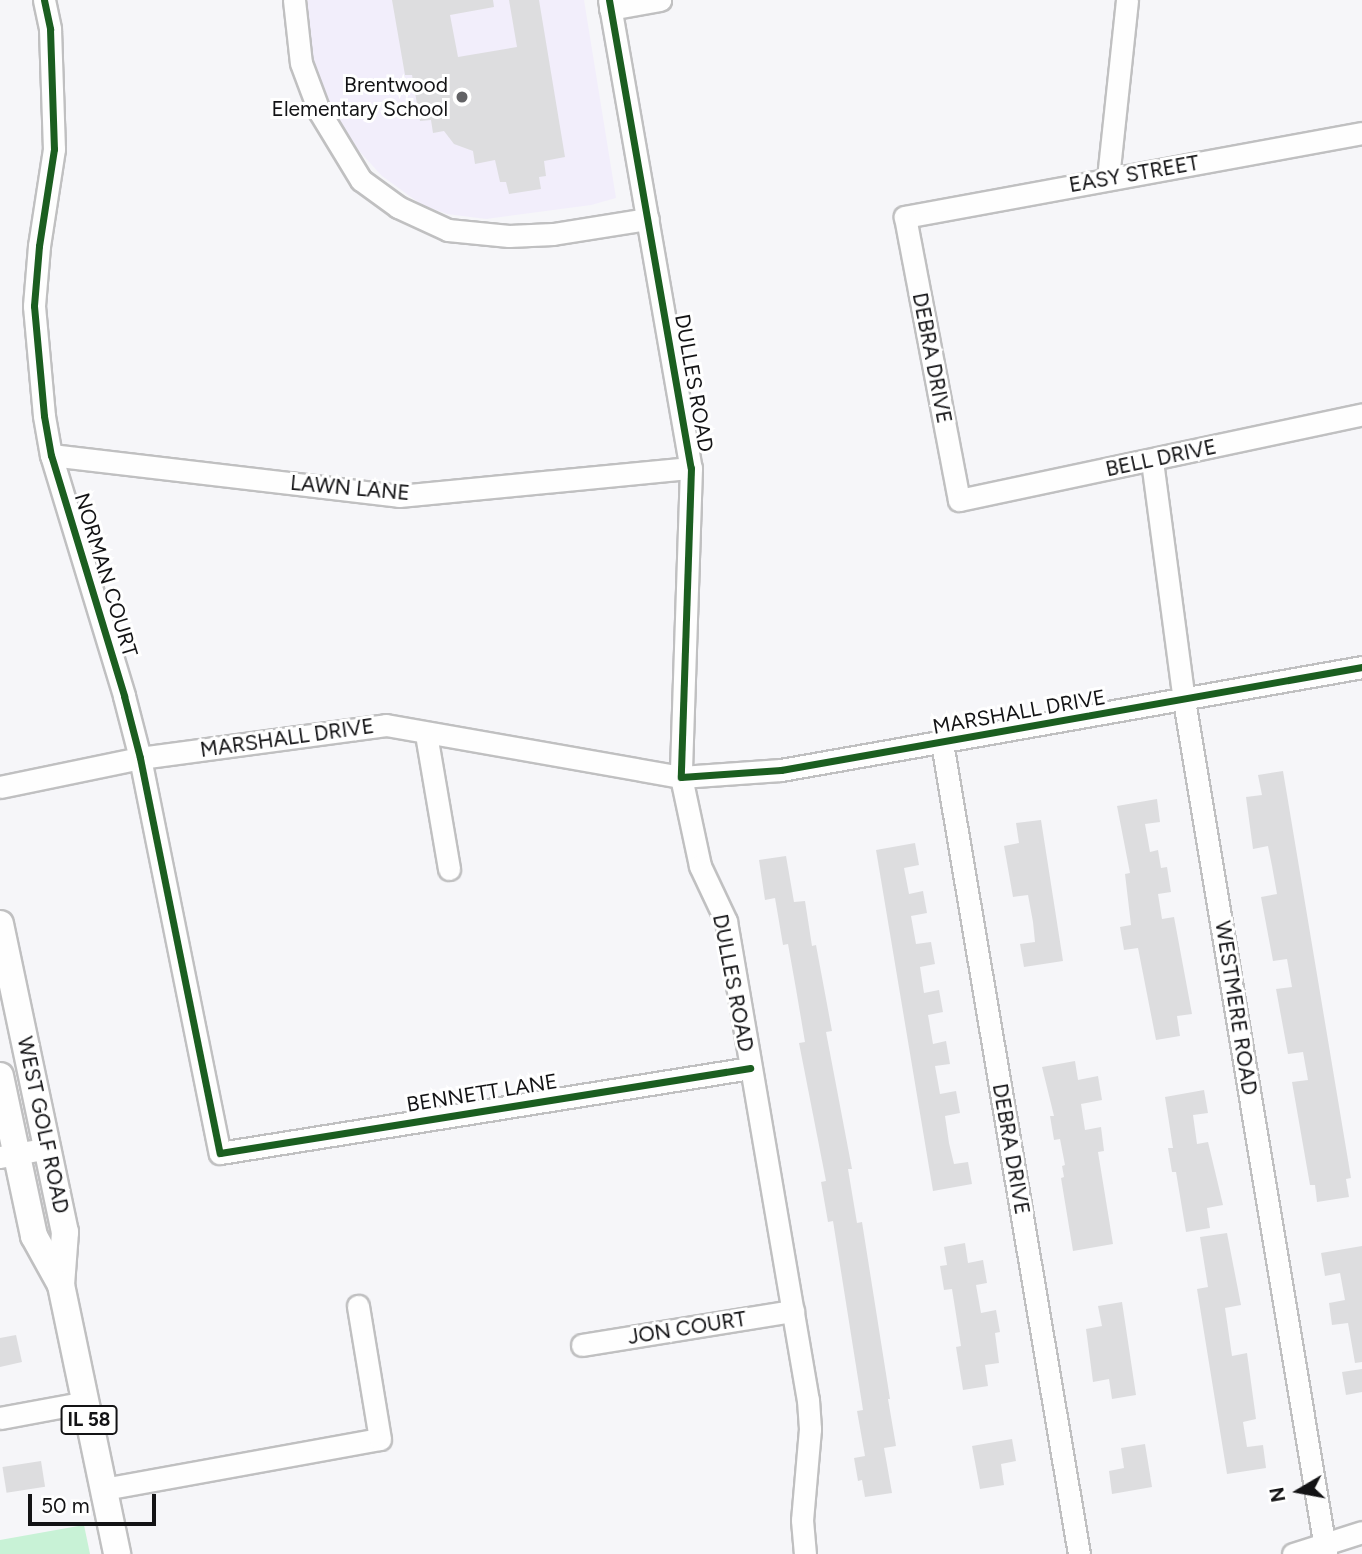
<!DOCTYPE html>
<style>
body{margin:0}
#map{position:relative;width:1362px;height:1554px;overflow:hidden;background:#f6f6f9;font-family:Figtree,sans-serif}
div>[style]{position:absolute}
.education>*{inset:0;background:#f2eefb}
.green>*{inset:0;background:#c8f2d6}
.building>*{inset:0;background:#dddddf;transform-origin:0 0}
.roads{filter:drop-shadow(2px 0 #c0c0c1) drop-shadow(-2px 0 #c0c0c1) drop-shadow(0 2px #c0c0c1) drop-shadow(0 -2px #c0c0c1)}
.minor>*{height:21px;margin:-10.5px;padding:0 10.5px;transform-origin:10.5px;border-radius:10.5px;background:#fefefe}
.major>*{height:26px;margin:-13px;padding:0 13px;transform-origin:13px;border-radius:13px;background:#fefefe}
.cycleway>*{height:7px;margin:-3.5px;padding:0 3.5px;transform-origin:3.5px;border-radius:3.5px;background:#1b5e20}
.dots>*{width:19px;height:19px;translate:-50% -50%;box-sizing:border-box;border:4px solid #fff;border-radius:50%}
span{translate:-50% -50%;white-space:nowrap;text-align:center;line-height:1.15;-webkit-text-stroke:6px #fff;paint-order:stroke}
.shield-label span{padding:2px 5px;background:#fff;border:2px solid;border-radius:5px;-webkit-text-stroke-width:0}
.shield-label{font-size:19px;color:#131315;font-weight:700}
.poi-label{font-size:21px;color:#131315}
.right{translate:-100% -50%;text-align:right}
.street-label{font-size:21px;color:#131315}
.north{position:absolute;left:1264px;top:1456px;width:70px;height:70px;-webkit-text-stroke:5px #fff;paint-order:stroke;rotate:260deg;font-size:19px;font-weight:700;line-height:28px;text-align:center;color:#131315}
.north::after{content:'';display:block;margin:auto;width:24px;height:32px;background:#131315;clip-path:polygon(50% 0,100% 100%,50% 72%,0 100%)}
.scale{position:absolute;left:28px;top:1494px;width:128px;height:32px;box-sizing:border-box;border:4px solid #131315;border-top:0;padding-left:9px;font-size:21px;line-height:24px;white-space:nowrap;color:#131315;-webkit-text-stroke:5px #fff;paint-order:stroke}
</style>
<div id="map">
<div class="education">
<i style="clip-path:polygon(302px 0,584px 0,616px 198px,591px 205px,486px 219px,447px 214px,422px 205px,382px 176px,339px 129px,310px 65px)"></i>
</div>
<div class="green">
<i style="clip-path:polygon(84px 1525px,90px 1554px,0 1554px,0 1540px)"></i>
</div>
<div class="building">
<i style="clip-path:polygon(392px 0,493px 0,494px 7px,450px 15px,458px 57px,517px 47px,509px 0,539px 0,565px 157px,544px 161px,546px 176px,539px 177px,541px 189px,509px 194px,506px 182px,500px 182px,495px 160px,475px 164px,473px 151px,454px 144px,444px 131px,433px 133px,431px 120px,420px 121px,412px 75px,405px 75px)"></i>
<i style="clip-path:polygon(1283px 771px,1351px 1178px,1346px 1179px,1349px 1197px,1317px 1202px,1315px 1185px,1310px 1185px,1292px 1082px,1308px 1080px,1303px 1052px,1288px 1054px,1276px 989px,1292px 987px,1287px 959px,1273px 961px,1261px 897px,1277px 894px,1272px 866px,1268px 846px,1253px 849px,1246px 797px,1262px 795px,1258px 775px)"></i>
<i style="clip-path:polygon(1157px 799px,1160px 822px,1145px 824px,1150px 852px,1158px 850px,1161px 868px,1167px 867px,1171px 892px,1158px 894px,1162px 919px,1174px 917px,1192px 1014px,1177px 1016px,1180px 1036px,1156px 1040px,1138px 948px,1124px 950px,1120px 927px,1131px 925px,1125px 874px,1130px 873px,1117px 806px)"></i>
<i style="clip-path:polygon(1041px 820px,1063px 961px,1024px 967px,1020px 944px,1035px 942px,1033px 922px,1028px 895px,1013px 897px,1004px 846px,1019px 843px,1016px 823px)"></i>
<i style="clip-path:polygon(915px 843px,919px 865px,904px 868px,909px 894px,923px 891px,927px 913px,911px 916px,916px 944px,931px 942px,935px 964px,920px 967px,924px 993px,939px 990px,943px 1012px,928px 1015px,933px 1044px,946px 1041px,950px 1064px,935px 1066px,940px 1094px,956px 1091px,960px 1113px,945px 1116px,949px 1143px,954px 1164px,968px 1162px,972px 1184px,933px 1191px,876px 850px)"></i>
<i style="clip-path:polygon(786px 856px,794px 902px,805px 901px,812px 946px,816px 945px,832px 1031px,826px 1032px,852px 1169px,848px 1169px,857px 1223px,862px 1222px,890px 1399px,888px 1399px,896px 1446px,884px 1448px,892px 1493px,865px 1497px,862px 1480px,858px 1481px,854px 1458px,865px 1456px,857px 1411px,863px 1410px,833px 1221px,828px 1222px,821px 1182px,826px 1181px,799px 1043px,805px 1042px,796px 989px,788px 944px,783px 945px,775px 898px,765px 900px,759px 860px)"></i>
<i style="clip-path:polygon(1075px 1061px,1078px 1080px,1098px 1076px,1102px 1100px,1081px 1104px,1085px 1130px,1101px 1127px,1104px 1151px,1098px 1152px,1113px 1244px,1073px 1251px,1061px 1178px,1064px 1177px,1062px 1166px,1065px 1165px,1060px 1139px,1054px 1140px,1050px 1116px,1054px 1116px,1042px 1067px)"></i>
<i style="clip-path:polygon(1204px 1090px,1208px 1113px,1193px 1115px,1197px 1144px,1208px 1142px,1223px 1205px,1207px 1208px,1210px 1228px,1186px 1232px,1176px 1172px,1172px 1172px,1168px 1148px,1173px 1148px,1165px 1097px)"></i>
<i style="clip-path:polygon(1227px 1233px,1241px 1305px,1225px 1308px,1232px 1356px,1247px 1353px,1256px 1419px,1243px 1422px,1247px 1447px,1263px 1445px,1266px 1468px,1227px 1474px,1197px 1289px,1208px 1287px,1200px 1237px)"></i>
<i style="clip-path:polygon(965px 1243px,968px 1263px,983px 1260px,987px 1283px,976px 1285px,981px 1313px,996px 1310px,1000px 1332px,995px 1333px,999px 1363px,985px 1365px,988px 1386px,963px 1390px,956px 1347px,961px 1346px,952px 1289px,944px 1290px,940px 1266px,947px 1265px,944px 1247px)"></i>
<i style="clip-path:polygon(1362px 1246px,1362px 1362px,1355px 1363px,1348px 1323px,1332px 1325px,1329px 1303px,1345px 1300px,1340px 1273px,1325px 1276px,1321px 1253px)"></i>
<i style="clip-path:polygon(1122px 1302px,1136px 1395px,1112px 1399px,1109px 1379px,1093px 1382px,1086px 1329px,1102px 1326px,1098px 1306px)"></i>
<i style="clip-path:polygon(16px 1335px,22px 1362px,0 1367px,0 1338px)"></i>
<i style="clip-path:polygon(1362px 1369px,1362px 1392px,1346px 1395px,1342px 1372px)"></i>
<i style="clip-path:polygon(1012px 1439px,1016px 1461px,1001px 1464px,1004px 1485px,980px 1489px,972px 1446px)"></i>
<i style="clip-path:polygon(1145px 1444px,1152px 1487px,1112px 1494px,1109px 1471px,1124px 1468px,1121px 1448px)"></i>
<i style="left:41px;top:1461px;width:26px;height:39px;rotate:81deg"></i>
</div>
<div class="roads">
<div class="minor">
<i style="left:44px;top:0;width:30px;rotate:78deg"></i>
<i style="left:50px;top:29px;width:120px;rotate:88.1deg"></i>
<i style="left:54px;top:149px;width:98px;rotate:98.8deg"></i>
<i style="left:39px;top:246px;width:60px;rotate:94.8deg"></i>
<i style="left:34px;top:306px;width:110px;rotate:84.8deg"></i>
<i style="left:44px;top:416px;width:40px;rotate:80deg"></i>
<i style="left:51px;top:455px;width:252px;rotate:73.1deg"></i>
<i style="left:124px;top:696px;width:64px;rotate:75.5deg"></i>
<i style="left:140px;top:758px;width:403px;rotate:78.6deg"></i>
<i style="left:220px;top:1153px;width:537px;rotate:-9.11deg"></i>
<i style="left:294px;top:0;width:63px;rotate:83.7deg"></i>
<i style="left:301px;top:63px;width:51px;rotate:69.4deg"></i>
<i style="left:319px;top:111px;width:81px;rotate:58.7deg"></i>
<i style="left:361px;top:180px;width:46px;rotate:36.1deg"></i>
<i style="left:398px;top:207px;width:55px;rotate:24.7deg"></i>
<i style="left:448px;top:230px;width:61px;rotate:5.6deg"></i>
<i style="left:509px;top:236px;width:44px;rotate:-2.6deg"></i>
<i style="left:553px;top:234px;width:96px;rotate:-9deg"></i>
<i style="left:609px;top:0;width:475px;rotate:80.1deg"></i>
<i style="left:691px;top:468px;width:309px;rotate:91.9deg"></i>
<i style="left:681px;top:777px;width:91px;rotate:77.9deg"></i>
<i style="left:700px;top:866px;width:61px;rotate:64.7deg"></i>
<i style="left:726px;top:921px;width:486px;rotate:80.3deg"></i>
<i style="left:808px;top:1400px;width:29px;rotate:86deg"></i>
<i style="left:810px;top:1429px;width:91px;rotate:95deg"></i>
<i style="left:802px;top:1520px;width:34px;rotate:85deg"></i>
<i style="left:610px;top:9px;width:51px;rotate:-10.2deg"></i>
<i style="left:1362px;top:133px;width:465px;rotate:169.6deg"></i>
<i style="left:905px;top:217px;width:288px;rotate:79.2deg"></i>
<i style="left:959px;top:500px;width:412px;rotate:-12deg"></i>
<i style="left:1108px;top:178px;width:179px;rotate:-83.9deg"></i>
<i style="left:51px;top:455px;width:350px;rotate:6.7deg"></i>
<i style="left:399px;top:496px;width:293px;rotate:-5.5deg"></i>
<i style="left:1152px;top:461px;width:241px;rotate:82.4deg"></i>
<i style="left:1184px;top:700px;width:866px;rotate:80.56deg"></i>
<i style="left:426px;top:734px;width:137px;rotate:80.3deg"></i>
<i style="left:942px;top:743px;width:822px;rotate:80.41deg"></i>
<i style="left:0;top:787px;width:143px;rotate:-11.7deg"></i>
<i style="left:140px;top:758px;width:248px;rotate:-7.6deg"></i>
<i style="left:386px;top:725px;width:300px;rotate:10deg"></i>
<i style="left:681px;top:777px;width:100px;rotate:-4deg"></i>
<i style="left:781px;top:770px;width:590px;rotate:-10.05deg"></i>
<i style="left:0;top:1157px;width:49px;rotate:-10.6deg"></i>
<i style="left:582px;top:1345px;width:214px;rotate:-9.2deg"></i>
<i style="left:0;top:1418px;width:87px;rotate:-10.5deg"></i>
<i style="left:104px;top:1489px;width:280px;rotate:-10.3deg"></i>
<i style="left:380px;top:1439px;width:135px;rotate:-99.4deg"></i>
<i style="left:1293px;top:1554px;width:72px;rotate:-17.7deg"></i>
</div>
<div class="major">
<i style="left:0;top:924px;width:315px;rotate:78.1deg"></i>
<i style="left:65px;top:1232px;width:53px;rotate:94.3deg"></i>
<i style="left:0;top:1076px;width:164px;rotate:78deg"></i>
<i style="left:34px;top:1236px;width:56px;rotate:61.1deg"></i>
<i style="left:61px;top:1285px;width:275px;rotate:78.2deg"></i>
</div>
</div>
<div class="cycleway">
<i style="left:44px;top:0;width:30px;rotate:78deg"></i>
<i style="left:50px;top:29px;width:120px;rotate:88.1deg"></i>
<i style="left:54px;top:149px;width:98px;rotate:98.8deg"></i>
<i style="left:39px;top:246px;width:60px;rotate:94.8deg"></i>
<i style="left:34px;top:306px;width:110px;rotate:84.8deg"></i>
<i style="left:44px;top:416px;width:40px;rotate:80deg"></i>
<i style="left:51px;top:455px;width:252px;rotate:73.1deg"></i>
<i style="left:124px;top:696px;width:64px;rotate:75.5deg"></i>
<i style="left:140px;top:758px;width:403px;rotate:78.6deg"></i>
<i style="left:220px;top:1153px;width:537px;rotate:-9.11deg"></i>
<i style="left:609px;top:0;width:475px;rotate:80.1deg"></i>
<i style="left:691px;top:468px;width:309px;rotate:91.9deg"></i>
<i style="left:681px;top:777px;width:100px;rotate:-4deg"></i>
<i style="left:781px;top:770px;width:590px;rotate:-10.05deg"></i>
</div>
<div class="dots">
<i style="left:462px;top:97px;background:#626265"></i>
</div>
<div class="shield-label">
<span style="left:89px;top:1420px">IL 58</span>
</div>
<div class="poi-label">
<span class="right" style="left:448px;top:97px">Brentwood<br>Elementary School</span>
</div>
<div class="street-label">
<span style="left:1134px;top:174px;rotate:-10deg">EASY STREET</span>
<span style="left:932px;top:358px;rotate:79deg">DEBRA DRIVE</span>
<span style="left:694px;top:383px;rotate:80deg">DULLES ROAD</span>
<span style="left:1161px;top:458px;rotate:-12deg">BELL DRIVE</span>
<span style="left:350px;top:488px;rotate:5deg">LAWN LANE</span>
<span style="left:106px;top:575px;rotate:73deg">NORMAN COURT</span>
<span style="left:1019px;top:712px;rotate:-10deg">MARSHALL DRIVE</span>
<span style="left:287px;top:738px;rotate:-8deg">MARSHALL DRIVE</span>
<span style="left:733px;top:983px;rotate:79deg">DULLES ROAD</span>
<span style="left:1236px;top:1008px;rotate:81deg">WESTMERE ROAD</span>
<span style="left:482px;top:1093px;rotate:-9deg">BENNETT LANE</span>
<span style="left:43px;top:1125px;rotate:78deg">WEST GOLF ROAD</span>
<span style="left:1011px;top:1149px;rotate:80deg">DEBRA DRIVE</span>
<span style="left:687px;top:1328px;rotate:-9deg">JON COURT</span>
</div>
<div class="north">N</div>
<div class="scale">50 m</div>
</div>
